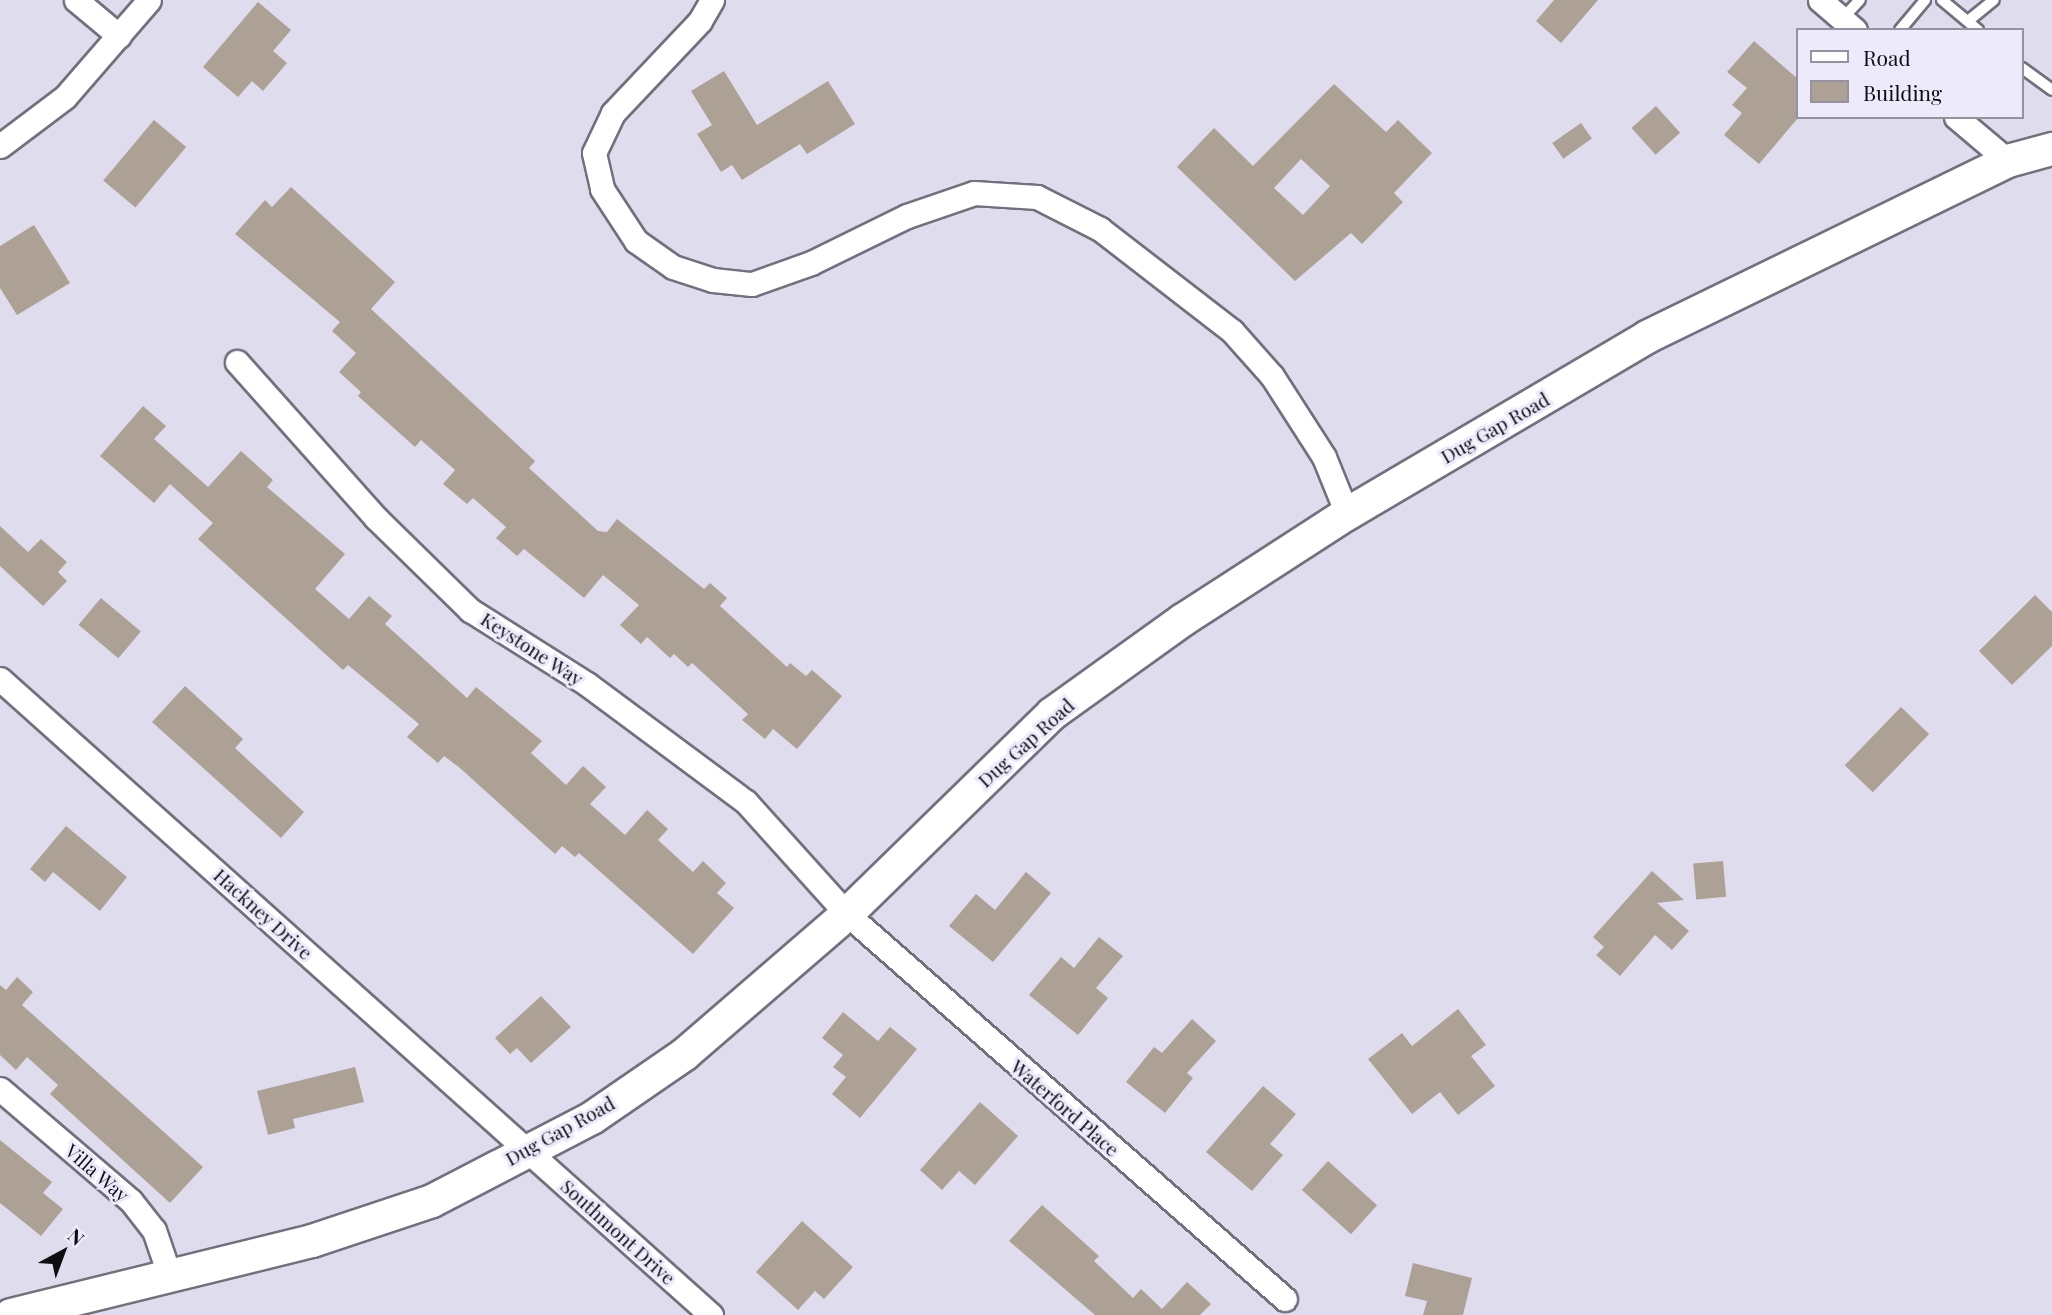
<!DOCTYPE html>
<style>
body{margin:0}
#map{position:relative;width:2052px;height:1315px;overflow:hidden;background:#dfdded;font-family:"Playfair Display",serif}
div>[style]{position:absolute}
.building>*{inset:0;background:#ada195;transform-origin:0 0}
.roads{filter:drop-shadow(2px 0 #72707e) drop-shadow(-2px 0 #72707e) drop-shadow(0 2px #72707e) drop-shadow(0 -2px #72707e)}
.lane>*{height:10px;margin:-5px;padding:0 5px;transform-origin:5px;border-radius:5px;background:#fff}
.street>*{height:23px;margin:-11.5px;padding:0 11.5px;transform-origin:11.5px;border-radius:11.5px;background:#fff}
.secondary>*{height:32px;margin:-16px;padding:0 16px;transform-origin:16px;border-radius:16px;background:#fff}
span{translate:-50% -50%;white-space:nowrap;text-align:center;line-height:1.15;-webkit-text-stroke:6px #eceafb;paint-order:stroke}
.street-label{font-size:19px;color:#0d0d12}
.legend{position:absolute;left:1796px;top:28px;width:228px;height:91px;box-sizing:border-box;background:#eceafb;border:2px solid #93929e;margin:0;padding:9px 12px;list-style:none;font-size:21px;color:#0d0d12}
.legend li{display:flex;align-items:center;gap:14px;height:35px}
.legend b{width:35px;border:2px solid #93929e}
.north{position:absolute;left:28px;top:1217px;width:70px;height:70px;-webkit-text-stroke:5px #eceafb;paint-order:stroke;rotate:41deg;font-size:19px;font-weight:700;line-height:28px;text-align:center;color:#0d0d12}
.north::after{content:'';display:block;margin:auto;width:24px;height:32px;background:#0d0d12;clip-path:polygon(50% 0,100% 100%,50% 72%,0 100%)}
</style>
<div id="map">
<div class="building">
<i style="clip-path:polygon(1554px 0,1598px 0,1561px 43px,1536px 21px)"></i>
<i style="clip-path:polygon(258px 2px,291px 30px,273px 51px,287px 63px,263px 91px,252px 81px,238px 97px,203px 67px)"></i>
<i style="clip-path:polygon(1754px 41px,1798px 79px,1798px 118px,1759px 164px,1724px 135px,1742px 113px,1732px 105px,1747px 88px,1727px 72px)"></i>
<i style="clip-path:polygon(724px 71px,757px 125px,828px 81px,855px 124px,807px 154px,800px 144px,742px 180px,732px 165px,721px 172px,697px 134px,712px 125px,691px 91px)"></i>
<i style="clip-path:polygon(evenodd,1334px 84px,1386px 132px,1398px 120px,1432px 153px,1394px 193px,1403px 202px,1362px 244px,1351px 233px,1295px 281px,1177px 167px,1214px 128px,1253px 166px,1334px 84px,1301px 159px,1330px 186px,1303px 215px,1274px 188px,1301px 159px)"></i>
<i style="left:1656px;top:106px;width:36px;height:33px;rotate:48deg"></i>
<i style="left:154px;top:120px;width:42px;height:79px;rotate:40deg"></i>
<i style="left:1581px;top:123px;width:19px;height:35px;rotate:55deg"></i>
<i style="clip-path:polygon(291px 187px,395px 282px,371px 309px,535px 461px,529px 468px,598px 531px,607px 532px,617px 519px,704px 589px,710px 583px,727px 598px,720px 606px,787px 667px,790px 663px,806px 676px,812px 670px,842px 696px,797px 749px,773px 729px,765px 739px,742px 720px,748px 714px,692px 663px,688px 667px,674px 654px,670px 658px,647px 637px,641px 644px,620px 625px,639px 605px,603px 575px,584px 598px,524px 549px,517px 556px,496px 538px,506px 527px,473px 498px,467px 504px,443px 484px,455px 470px,421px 440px,415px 447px,358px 396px,361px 392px,339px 372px,356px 353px,332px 331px,340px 322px,235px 234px,265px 200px,272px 207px)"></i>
<i style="clip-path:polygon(34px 225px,70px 283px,17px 315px,0 288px,0 246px)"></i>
<i style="clip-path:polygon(143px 406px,166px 426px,154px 439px,208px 487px,241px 451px,273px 480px,267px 487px,345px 554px,315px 589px,349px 619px,369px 596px,392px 616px,385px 624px,467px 698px,476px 687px,542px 741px,531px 753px,566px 785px,583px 766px,606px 787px,590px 804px,625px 835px,647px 810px,668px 829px,658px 840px,693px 872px,703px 861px,726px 883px,717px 893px,734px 908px,693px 954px,579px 853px,575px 857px,562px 846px,555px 854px,460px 768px,444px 756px,438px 763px,407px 737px,419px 724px,348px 665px,343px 670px,198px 539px,213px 523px,170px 484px,154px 503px,100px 456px)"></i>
<i style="clip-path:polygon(0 526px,28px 552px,41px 539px,67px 562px,58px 572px,67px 581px,43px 606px,0 566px)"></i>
<i style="clip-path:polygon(2035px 595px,2052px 612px,2052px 646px,2012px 685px,1979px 651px)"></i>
<i style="left:101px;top:598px;width:52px;height:35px;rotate:40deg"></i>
<i style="clip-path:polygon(185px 686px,243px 739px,235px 748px,304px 812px,281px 838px,152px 722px)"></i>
<i style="left:1901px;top:707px;width:39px;height:81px;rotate:44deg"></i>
<i style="clip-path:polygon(66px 826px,127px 877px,100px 911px,53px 872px,45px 882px,30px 869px)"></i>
<i style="left:1723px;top:861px;width:36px;height:30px;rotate:85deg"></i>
<i style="clip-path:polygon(1652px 871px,1684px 900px,1657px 903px,1689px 931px,1672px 950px,1655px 935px,1620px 976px,1596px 955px,1604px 947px,1593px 937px)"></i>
<i style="clip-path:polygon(1026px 872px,1051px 893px,993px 962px,949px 926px,976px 894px,995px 910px)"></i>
<i style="clip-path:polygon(1099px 937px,1123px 956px,1096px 988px,1108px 998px,1078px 1035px,1029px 995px,1061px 957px,1074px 968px)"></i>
<i style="clip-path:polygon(17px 977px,33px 992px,22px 1005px,203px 1167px,170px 1203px,50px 1094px,58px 1085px,27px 1057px,16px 1070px,0 1055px,0 985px,6px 990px)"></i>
<i style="clip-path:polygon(541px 996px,571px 1027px,531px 1063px,517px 1048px,510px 1054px,495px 1038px)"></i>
<i style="clip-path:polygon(1458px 1009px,1486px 1045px,1471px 1056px,1495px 1086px,1458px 1115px,1440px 1092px,1412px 1114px,1368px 1059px,1402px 1033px,1412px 1046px)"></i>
<i style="clip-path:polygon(843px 1012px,878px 1041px,890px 1027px,917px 1049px,860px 1118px,832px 1094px,846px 1077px,833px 1067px,843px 1055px,822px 1038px)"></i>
<i style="clip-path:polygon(1192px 1019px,1216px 1041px,1187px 1073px,1193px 1078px,1165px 1113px,1126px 1082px,1154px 1047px,1162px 1053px)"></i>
<i style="clip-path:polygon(355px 1067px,364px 1102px,293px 1119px,295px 1128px,268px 1135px,257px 1091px)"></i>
<i style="clip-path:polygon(1263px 1086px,1296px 1114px,1270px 1144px,1283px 1155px,1252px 1191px,1206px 1152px)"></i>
<i style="clip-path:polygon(980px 1102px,1018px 1136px,975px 1185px,959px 1171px,942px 1190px,920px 1170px)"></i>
<i style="clip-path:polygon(0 1140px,52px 1182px,43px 1193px,63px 1209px,41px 1236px,0 1203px)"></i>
<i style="left:1328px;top:1161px;width:66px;height:39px;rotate:42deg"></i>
<i style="clip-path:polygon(1042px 1205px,1099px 1256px,1094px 1261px,1133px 1298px,1141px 1289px,1162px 1309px,1187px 1282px,1211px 1304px,1200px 1315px,1095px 1315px,1009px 1241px)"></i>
<i style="clip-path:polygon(802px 1221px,853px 1267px,824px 1299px,815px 1291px,798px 1310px,756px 1272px)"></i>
<i style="clip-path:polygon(1413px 1263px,1472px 1278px,1463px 1315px,1423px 1315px,1427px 1301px,1405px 1296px)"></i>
</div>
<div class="roads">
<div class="lane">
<i style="left:1942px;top:0;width:47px;rotate:39.8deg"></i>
<i style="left:1842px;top:19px;width:26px;rotate:-47deg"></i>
<i style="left:1968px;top:21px;width:33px;rotate:-39deg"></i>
<i style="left:1900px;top:30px;width:39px;rotate:-50deg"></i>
<i style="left:2022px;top:68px;width:37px;rotate:36deg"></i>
</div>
<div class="street">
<i style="left:76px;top:0;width:56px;rotate:39.9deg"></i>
<i style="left:712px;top:0;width:24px;rotate:120deg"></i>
<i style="left:700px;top:21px;width:127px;rotate:133.4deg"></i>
<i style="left:613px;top:113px;width:44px;rotate:115.4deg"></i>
<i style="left:594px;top:153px;width:37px;rotate:77deg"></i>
<i style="left:602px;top:189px;width:62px;rotate:56.8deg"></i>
<i style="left:636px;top:241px;width:45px;rotate:35.1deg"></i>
<i style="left:673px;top:267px;width:42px;rotate:18deg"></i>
<i style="left:713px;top:280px;width:39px;rotate:6deg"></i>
<i style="left:752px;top:284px;width:63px;rotate:-19.6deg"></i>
<i style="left:811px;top:263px;width:107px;rotate:-26.1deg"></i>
<i style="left:907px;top:216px;width:71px;rotate:-18.9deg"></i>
<i style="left:974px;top:193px;width:63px;rotate:3.6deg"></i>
<i style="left:1037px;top:197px;width:71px;rotate:26.9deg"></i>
<i style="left:1100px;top:229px;width:167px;rotate:37.7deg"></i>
<i style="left:1232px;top:331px;width:60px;rotate:48.4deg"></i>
<i style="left:1272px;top:376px;width:96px;rotate:57.3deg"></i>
<i style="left:1324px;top:457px;width:61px;rotate:68deg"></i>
<i style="left:1820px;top:0;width:46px;rotate:40.6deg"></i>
<i style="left:1956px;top:117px;width:68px;rotate:40.2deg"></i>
<i style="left:0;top:146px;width:81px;rotate:-37deg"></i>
<i style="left:65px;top:97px;width:128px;rotate:-49.1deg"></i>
<i style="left:237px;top:362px;width:209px;rotate:48.3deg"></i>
<i style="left:376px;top:518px;width:132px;rotate:44.4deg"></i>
<i style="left:470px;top:610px;width:138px;rotate:32.3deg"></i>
<i style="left:587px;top:684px;width:198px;rotate:36.6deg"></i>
<i style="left:746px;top:802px;width:151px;rotate:48deg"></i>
<i style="left:847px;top:914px;width:583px;rotate:41.32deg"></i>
<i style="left:0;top:679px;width:954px;rotate:41.81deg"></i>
<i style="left:0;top:1089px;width:172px;rotate:40.5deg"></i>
<i style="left:131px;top:1201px;width:37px;rotate:52deg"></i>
<i style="left:154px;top:1230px;width:46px;rotate:71.2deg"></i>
</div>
<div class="secondary">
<i style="left:11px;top:1315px;width:310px;rotate:-13.8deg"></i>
<i style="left:312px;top:1241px;width:126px;rotate:-18.4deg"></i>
<i style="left:432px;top:1201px;width:180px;rotate:-27.4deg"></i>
<i style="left:592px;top:1118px;width:113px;rotate:-34.5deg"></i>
<i style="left:685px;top:1054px;width:214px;rotate:-40.8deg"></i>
<i style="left:847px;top:914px;width:286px;rotate:-44.3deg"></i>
<i style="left:1052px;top:714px;width:161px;rotate:-35.7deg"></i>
<i style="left:1183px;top:620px;width:195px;rotate:-32.9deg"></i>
<i style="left:1347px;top:514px;width:348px;rotate:-30.5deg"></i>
<i style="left:1647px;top:337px;width:402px;rotate:-26deg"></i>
<i style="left:2008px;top:161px;width:46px;rotate:-15.3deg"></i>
</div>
</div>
<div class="street-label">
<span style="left:1495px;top:428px;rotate:-30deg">Dug Gap Road</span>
<span style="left:532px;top:649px;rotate:33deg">Keystone Way</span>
<span style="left:1026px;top:743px;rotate:-42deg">Dug Gap Road</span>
<span style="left:263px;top:914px;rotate:42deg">Hackney Drive</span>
<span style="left:1065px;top:1108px;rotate:41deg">Waterford Place</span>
<span style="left:560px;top:1131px;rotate:-29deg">Dug Gap Road</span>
<span style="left:97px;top:1173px;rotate:41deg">Villa Way</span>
<span style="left:618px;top:1232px;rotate:42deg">Southmont Drive</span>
</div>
<ul class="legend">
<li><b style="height:9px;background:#fff"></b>Road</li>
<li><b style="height:19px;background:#ada195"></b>Building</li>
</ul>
<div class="north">N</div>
</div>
